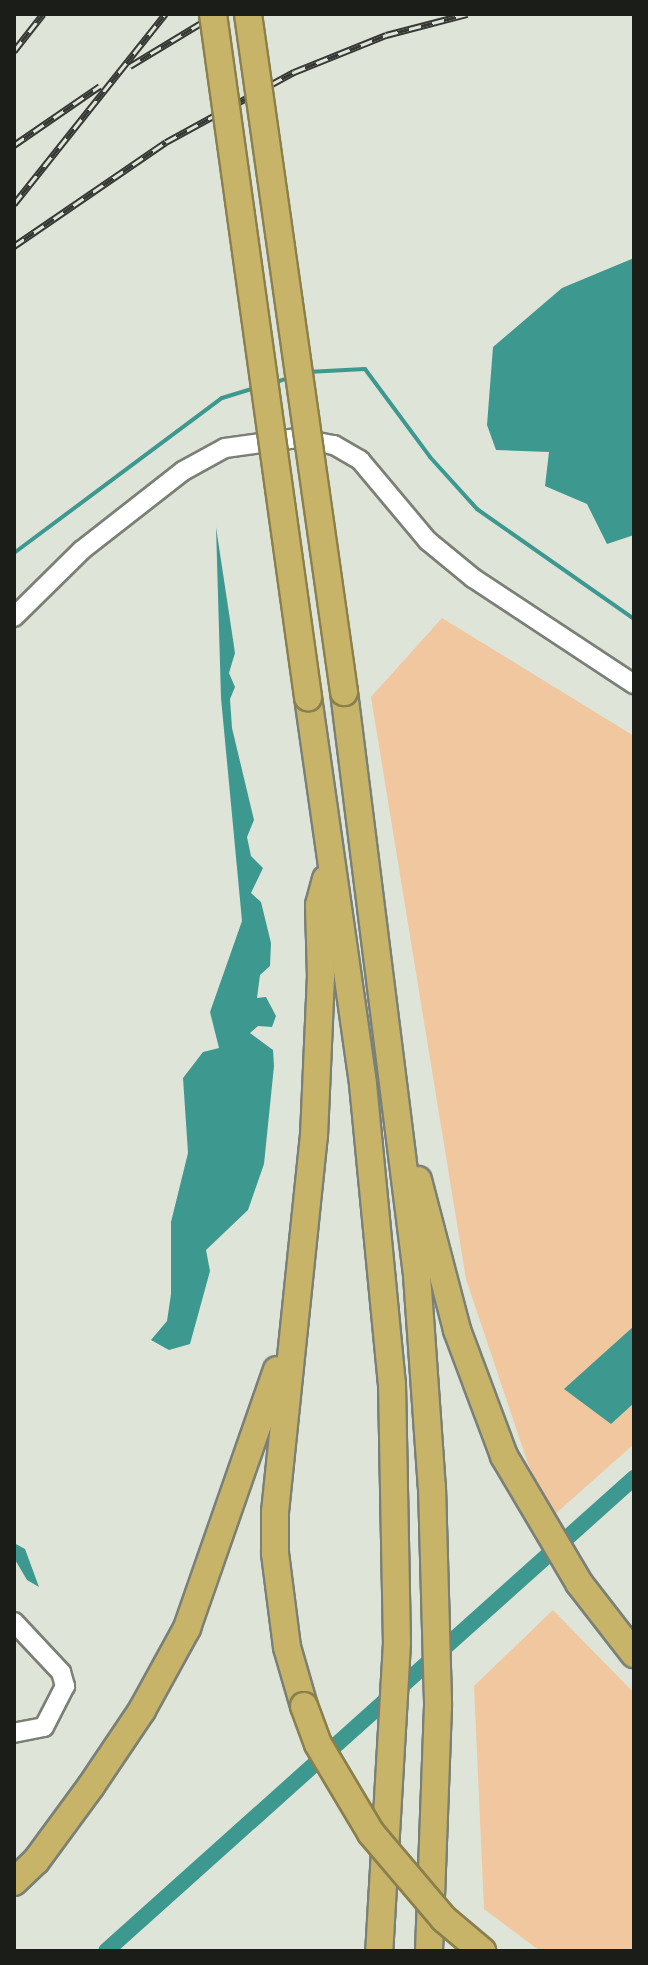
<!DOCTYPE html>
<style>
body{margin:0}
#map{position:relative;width:648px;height:1965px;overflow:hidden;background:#dfe4d9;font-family:Arial,sans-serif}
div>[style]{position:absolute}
.green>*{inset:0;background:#f0c79f}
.water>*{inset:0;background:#3d988f}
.stream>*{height:4px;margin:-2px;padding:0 2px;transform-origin:2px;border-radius:2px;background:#3d988f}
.canal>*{height:16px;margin:-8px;padding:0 8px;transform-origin:8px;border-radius:8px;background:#3d988f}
.roads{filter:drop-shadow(2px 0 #7b8076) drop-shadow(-2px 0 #7b8076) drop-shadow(0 2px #7b8076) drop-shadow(0 -2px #7b8076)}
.minor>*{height:18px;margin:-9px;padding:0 9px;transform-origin:9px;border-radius:9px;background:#fff}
.highway>*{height:26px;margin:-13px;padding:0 13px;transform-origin:13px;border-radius:13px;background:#c7b468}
.rail>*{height:7px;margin-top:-3.5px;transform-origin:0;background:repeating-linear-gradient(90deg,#dfe4d9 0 12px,#353833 0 24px);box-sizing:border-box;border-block:2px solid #353833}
.bridges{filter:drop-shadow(2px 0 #8b7f4c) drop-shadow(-2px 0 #8b7f4c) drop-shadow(0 2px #8b7f4c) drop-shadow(0 -2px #8b7f4c)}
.highway-bridge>*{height:26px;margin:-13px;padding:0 13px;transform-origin:13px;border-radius:13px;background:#c7b468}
span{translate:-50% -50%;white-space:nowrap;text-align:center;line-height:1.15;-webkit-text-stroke:7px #dfe4d9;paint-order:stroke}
.frame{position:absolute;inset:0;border:16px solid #1b1d19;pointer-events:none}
</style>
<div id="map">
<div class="green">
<i style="clip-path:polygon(442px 618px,634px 736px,634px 1444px,553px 1516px,528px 1464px,466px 1279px,371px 697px)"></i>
<i style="clip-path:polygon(553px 1610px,634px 1693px,634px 1951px,540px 1951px,484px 1909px,474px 1686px)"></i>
</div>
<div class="water">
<i style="clip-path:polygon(634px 258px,634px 535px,607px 544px,587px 504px,545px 486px,549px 452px,496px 450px,487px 425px,493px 347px,562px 288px)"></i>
<i style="clip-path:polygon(216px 527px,235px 653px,229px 673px,235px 687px,230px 699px,232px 728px,254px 820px,247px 837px,251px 856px,263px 868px,251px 893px,261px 902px,271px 943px,270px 966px,260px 975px,257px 998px,266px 997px,276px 1016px,272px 1027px,258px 1026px,250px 1033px,273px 1050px,274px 1066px,264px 1164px,248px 1210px,206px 1250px,210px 1271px,190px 1344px,169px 1350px,151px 1340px,167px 1321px,171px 1294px,171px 1222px,188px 1153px,183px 1078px,203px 1052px,219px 1048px,210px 1012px,242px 921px,221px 698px)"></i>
<i style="clip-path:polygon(634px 1326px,634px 1403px,611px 1424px,564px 1389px)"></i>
<i style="clip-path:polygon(14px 1543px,25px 1549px,39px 1587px,27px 1580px,14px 1558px)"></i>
</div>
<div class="stream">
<i style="left:307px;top:372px;width:58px;rotate:-3deg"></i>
<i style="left:365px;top:369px;width:109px;rotate:53.5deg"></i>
<i style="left:430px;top:457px;width:70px;rotate:47.9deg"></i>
<i style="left:477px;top:509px;width:192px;rotate:35deg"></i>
<i style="left:273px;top:383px;width:19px;rotate:-18deg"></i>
<i style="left:14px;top:553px;width:259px;rotate:-36.7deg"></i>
<i style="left:222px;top:398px;width:37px;rotate:-17deg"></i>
</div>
<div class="canal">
<i style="left:106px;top:1951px;width:709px;rotate:-41.86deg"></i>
</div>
<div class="roads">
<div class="minor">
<i style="left:14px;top:617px;width:95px;rotate:-44.6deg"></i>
<i style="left:82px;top:550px;width:128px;rotate:-38deg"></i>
<i style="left:183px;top:471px;width:48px;rotate:-28.7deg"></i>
<i style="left:225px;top:448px;width:73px;rotate:-7.9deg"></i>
<i style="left:297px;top:438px;width:38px;rotate:11deg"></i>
<i style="left:334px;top:445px;width:30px;rotate:30deg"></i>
<i style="left:360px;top:460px;width:106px;rotate:50deg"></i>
<i style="left:428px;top:541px;width:58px;rotate:39.4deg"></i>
<i style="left:473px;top:578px;width:193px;rotate:33.4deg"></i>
<i style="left:14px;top:1622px;width:69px;rotate:46.8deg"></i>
<i style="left:61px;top:1672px;width:15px;rotate:74deg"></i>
<i style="left:65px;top:1686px;width:46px;rotate:117.1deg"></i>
<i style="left:44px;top:1727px;width:31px;rotate:169deg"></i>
</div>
<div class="highway">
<i style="left:344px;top:692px;width:588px;rotate:82.86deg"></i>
<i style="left:417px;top:1275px;width:213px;rotate:86deg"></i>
<i style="left:432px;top:1487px;width:219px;rotate:88.4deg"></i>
<i style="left:438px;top:1706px;width:245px;rotate:92.1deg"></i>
<i style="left:308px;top:697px;width:391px;rotate:81.9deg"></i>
<i style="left:363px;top:1084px;width:301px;rotate:84.5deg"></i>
<i style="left:392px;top:1384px;width:259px;rotate:88.9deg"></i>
<i style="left:397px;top:1643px;width:309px;rotate:93.3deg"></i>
<i style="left:418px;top:1180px;width:155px;rotate:75.4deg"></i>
<i style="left:457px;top:1330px;width:134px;rotate:69.5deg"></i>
<i style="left:504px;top:1456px;width:147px;rotate:59.4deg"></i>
<i style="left:579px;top:1583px;width:90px;rotate:52.2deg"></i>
<i style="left:304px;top:1706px;width:61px;rotate:-106.1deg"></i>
<i style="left:287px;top:1647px;width:95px;rotate:-97.3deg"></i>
<i style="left:275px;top:1553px;width:41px;rotate:-90deg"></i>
<i style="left:275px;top:1512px;width:378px;rotate:-84.1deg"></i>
<i style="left:314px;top:1136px;width:159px;rotate:-87.5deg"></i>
<i style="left:321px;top:977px;width:72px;rotate:-91.6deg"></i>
<i style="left:319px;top:905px;width:27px;rotate:-75deg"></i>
<i style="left:14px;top:1882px;width:30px;rotate:-44deg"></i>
<i style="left:36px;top:1861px;width:93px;rotate:-53.7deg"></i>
<i style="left:91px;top:1786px;width:92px;rotate:-56.1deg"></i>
<i style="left:142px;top:1710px;width:94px;rotate:-61.2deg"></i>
<i style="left:187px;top:1628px;width:273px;rotate:-70.8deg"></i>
</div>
</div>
<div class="rail">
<i style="left:14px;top:51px;width:47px;rotate:-51.9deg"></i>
<i style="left:130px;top:66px;width:100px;rotate:-31.2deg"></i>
<i style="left:14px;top:145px;width:104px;rotate:-34.5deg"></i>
<i style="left:14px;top:204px;width:243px;rotate:-51.5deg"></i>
<i style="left:14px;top:246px;width:184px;rotate:-34.4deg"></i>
<i style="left:166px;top:142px;width:146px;rotate:-28.7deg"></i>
<i style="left:294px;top:72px;width:99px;rotate:-21.9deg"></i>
<i style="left:386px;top:35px;width:84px;rotate:-14.5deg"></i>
</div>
<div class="bridges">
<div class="highway-bridge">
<i style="left:213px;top:14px;width:690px;rotate:82.08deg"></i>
<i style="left:248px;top:14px;width:685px;rotate:81.94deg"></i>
<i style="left:304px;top:1706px;width:40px;rotate:69.8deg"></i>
<i style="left:318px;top:1744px;width:104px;rotate:59.2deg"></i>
<i style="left:371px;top:1833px;width:113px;rotate:49.7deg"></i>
<i style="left:444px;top:1919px;width:50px;rotate:40.1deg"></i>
</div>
</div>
<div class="frame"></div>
</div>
